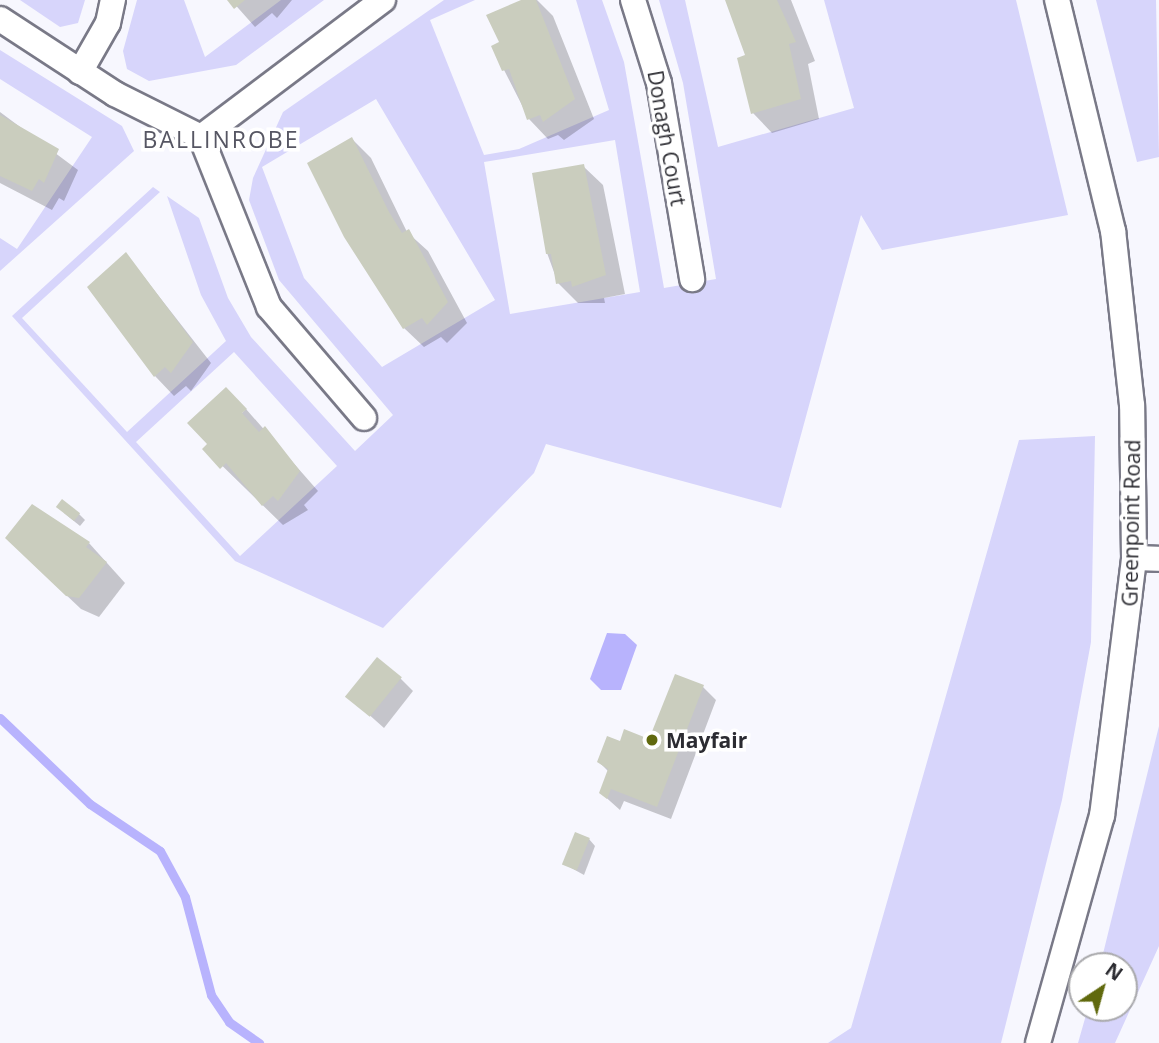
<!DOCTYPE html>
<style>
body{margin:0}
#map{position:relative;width:1159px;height:1043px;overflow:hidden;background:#f7f7fe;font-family:"Open Sans",sans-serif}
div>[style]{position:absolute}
.green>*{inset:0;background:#d7d5fb}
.water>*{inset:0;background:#b8b3fd}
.shadow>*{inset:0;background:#0003}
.stream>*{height:9px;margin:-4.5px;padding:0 4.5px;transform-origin:4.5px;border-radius:4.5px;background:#b8b3fd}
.building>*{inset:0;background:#cacdbe;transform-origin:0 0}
.roads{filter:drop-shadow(2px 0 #797987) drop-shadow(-2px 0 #797987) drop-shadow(0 2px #797987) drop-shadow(0 -2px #797987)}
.street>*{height:24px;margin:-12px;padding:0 12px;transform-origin:12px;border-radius:12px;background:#fff}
.dots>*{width:19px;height:19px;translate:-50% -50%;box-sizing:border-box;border:4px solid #fff;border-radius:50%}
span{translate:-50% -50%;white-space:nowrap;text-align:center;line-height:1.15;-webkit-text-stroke:7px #fff;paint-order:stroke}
.street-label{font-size:21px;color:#2b2b31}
.poi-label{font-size:21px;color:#2b2b31;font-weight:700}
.left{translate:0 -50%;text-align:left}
.neighbourhood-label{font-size:23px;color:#565663;letter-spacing:2px}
.north{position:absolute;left:1068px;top:952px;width:70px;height:70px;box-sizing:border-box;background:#fff;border:2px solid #aaaaad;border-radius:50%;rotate:36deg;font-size:19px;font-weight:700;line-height:28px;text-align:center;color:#2b2b31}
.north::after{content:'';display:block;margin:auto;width:24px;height:32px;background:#60690d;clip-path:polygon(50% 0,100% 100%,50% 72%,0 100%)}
</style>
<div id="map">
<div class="green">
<i style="clip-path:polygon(20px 0,85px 0,78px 23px,60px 27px)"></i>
<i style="clip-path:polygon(137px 0,184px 0,205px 57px,281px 0,324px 0,236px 65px,149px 81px,127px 69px,123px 51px)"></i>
<i style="clip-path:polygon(evenodd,444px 0,475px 0,430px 20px,484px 155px,519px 149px,609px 110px,576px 0,602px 0,624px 62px,664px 288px,716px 279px,683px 83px,659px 0,685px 0,718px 147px,854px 108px,824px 0,1016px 0,1068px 215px,882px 250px,861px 215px,781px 508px,546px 444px,534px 473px,383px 628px,235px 561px,12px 316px,153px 187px,160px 192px,22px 318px,127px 432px,226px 341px,201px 295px,167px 196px,199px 218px,228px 298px,251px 337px,355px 451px,393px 415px,279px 280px,249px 200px,253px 178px,283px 112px,444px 0,376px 99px,495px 300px,382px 367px,304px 278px,262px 167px,376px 99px,444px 0,615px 140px,640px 292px,510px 314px,484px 162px,615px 140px,444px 0,234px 352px,337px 466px,240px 556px,136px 442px,234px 352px)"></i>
<i style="clip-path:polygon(1096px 0,1156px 0,1159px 157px,1137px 162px)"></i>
<i style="clip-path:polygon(0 50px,122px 126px,134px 151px,0 271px,0 238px,17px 249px,92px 137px,0 79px)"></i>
<i style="clip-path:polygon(1095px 436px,1091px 642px,1062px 800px,1001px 1043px,828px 1043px,851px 1028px,1019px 440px)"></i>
<i style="clip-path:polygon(1159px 726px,1159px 946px,1115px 1043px,1078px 1043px,1088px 1008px,1124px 1008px,1124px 966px,1100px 966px)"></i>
</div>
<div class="water">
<i style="clip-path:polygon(607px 633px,625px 634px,637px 645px,621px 690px,601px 690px,590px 679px)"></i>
</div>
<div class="shadow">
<i style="clip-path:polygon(231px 0,292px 0,277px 18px,272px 13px,255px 27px)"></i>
<i style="clip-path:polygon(526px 0,537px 0,553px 16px,594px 119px,564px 140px,558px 135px,548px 139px,529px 119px,504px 70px,501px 43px)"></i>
<i style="clip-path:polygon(727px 0,791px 0,815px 61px,808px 64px,819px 119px,772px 133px,753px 113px,747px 56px)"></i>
<i style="clip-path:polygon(0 112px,78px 170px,64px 201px,59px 198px,52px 210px,0 183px)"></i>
<i style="clip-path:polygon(352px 139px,371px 158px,407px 232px,428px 251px,467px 323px,447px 343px,441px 337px,424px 347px,404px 328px)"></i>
<i style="clip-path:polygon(583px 166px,603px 185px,625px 294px,604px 298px,605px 303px,578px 303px,558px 283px,547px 253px)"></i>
<i style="clip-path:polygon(126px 254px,211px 363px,191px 391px,186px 386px,174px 396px,155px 376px,89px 287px)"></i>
<i style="clip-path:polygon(246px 409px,318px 491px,304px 505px,308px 510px,283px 525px,205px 449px)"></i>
<i style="clip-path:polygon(64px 513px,79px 514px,85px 520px,80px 526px)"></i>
<i style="clip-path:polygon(89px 543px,125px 583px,99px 617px,81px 609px,27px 558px)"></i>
<i style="clip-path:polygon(400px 678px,413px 691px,384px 728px,348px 696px)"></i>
<i style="clip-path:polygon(703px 687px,716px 700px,671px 819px,624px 801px,620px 810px,601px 793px,609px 772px,599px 762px,621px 743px,650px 741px)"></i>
<i style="clip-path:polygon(589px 839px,595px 846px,584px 875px,564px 864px)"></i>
</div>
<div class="stream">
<i style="left:0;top:718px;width:124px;rotate:43.7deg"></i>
<i style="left:90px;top:804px;width:84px;rotate:33.9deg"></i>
<i style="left:160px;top:851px;width:52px;rotate:61.5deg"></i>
<i style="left:185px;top:897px;width:101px;rotate:75.1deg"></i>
<i style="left:211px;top:995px;width:32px;rotate:56deg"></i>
<i style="left:229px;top:1022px;width:37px;rotate:35deg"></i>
</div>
<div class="building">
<i style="clip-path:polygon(227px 0,245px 0,234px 9px)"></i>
<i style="clip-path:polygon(521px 0,536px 0,575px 99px,543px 122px,540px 115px,527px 120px,509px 69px,502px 71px,491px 46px,499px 42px,486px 15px)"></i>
<i style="clip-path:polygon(725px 0,777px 0,796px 42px,789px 44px,801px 99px,751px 114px,737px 58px,745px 55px)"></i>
<i style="clip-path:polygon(0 115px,59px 149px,44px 183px,39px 179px,32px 191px,0 176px)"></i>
<i style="clip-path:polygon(352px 137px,389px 212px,402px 233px,409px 229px,448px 302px,427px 325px,422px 318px,403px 329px,344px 237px,307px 163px)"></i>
<i style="clip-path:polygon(584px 164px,606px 275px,572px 287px,571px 281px,556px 284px,551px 254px,546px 254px,532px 173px)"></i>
<i style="clip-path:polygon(126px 252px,193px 342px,171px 373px,165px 367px,154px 377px,87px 287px)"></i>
<i style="clip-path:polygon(226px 387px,247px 409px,242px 413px,259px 432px,265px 426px,300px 471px,278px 501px,273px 496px,262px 506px,226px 463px,220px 469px,202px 449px,207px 444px,187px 423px)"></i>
<i style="left:62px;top:499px;width:23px;height:10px;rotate:38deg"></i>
<i style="clip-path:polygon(32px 504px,90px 542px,86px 547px,107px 562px,79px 598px,66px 596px,5px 538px)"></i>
<i style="left:377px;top:657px;width:32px;height:51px;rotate:39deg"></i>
<i style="clip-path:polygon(675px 674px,704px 685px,657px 807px,611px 789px,607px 799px,599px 793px,608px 769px,597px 762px,607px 736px,620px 741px,624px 729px,649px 739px)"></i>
<i style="left:575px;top:832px;width:16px;height:35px;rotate:22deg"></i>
</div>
<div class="roads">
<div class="street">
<i style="left:633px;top:0;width:87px;rotate:72.6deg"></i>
<i style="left:659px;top:83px;width:199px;rotate:80.4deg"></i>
<i style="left:0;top:19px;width:137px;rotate:33.1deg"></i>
<i style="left:115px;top:94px;width:96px;rotate:26.6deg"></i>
<i style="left:80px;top:72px;width:56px;rotate:-60.3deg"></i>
<i style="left:108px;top:23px;width:24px;rotate:-78deg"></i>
<i style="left:201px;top:137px;width:183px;rotate:68.2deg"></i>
<i style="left:269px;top:307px;width:146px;rotate:49.4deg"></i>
<i style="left:201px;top:137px;width:228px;rotate:-37deg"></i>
<i style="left:1134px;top:558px;width:25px;rotate:2deg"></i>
<i style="left:1038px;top:1043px;width:236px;rotate:-74.3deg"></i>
<i style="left:1102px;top:816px;width:260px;rotate:-82.9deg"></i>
<i style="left:1134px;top:558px;width:153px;rotate:-90.7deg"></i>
<i style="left:1132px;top:405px;width:175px;rotate:-96.2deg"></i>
<i style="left:1113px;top:231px;width:238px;rotate:-103.6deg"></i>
</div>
</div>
<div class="dots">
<i style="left:652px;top:740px;background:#60690d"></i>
</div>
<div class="street-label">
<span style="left:667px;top:138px;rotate:80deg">Donagh Court</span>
<span style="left:1131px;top:523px;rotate:-89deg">Greenpoint Road</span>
</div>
<div class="poi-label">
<span class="left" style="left:666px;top:740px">Mayfair</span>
</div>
<div class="neighbourhood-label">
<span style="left:221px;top:139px">BALLINROBE</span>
</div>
<div class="north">N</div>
</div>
